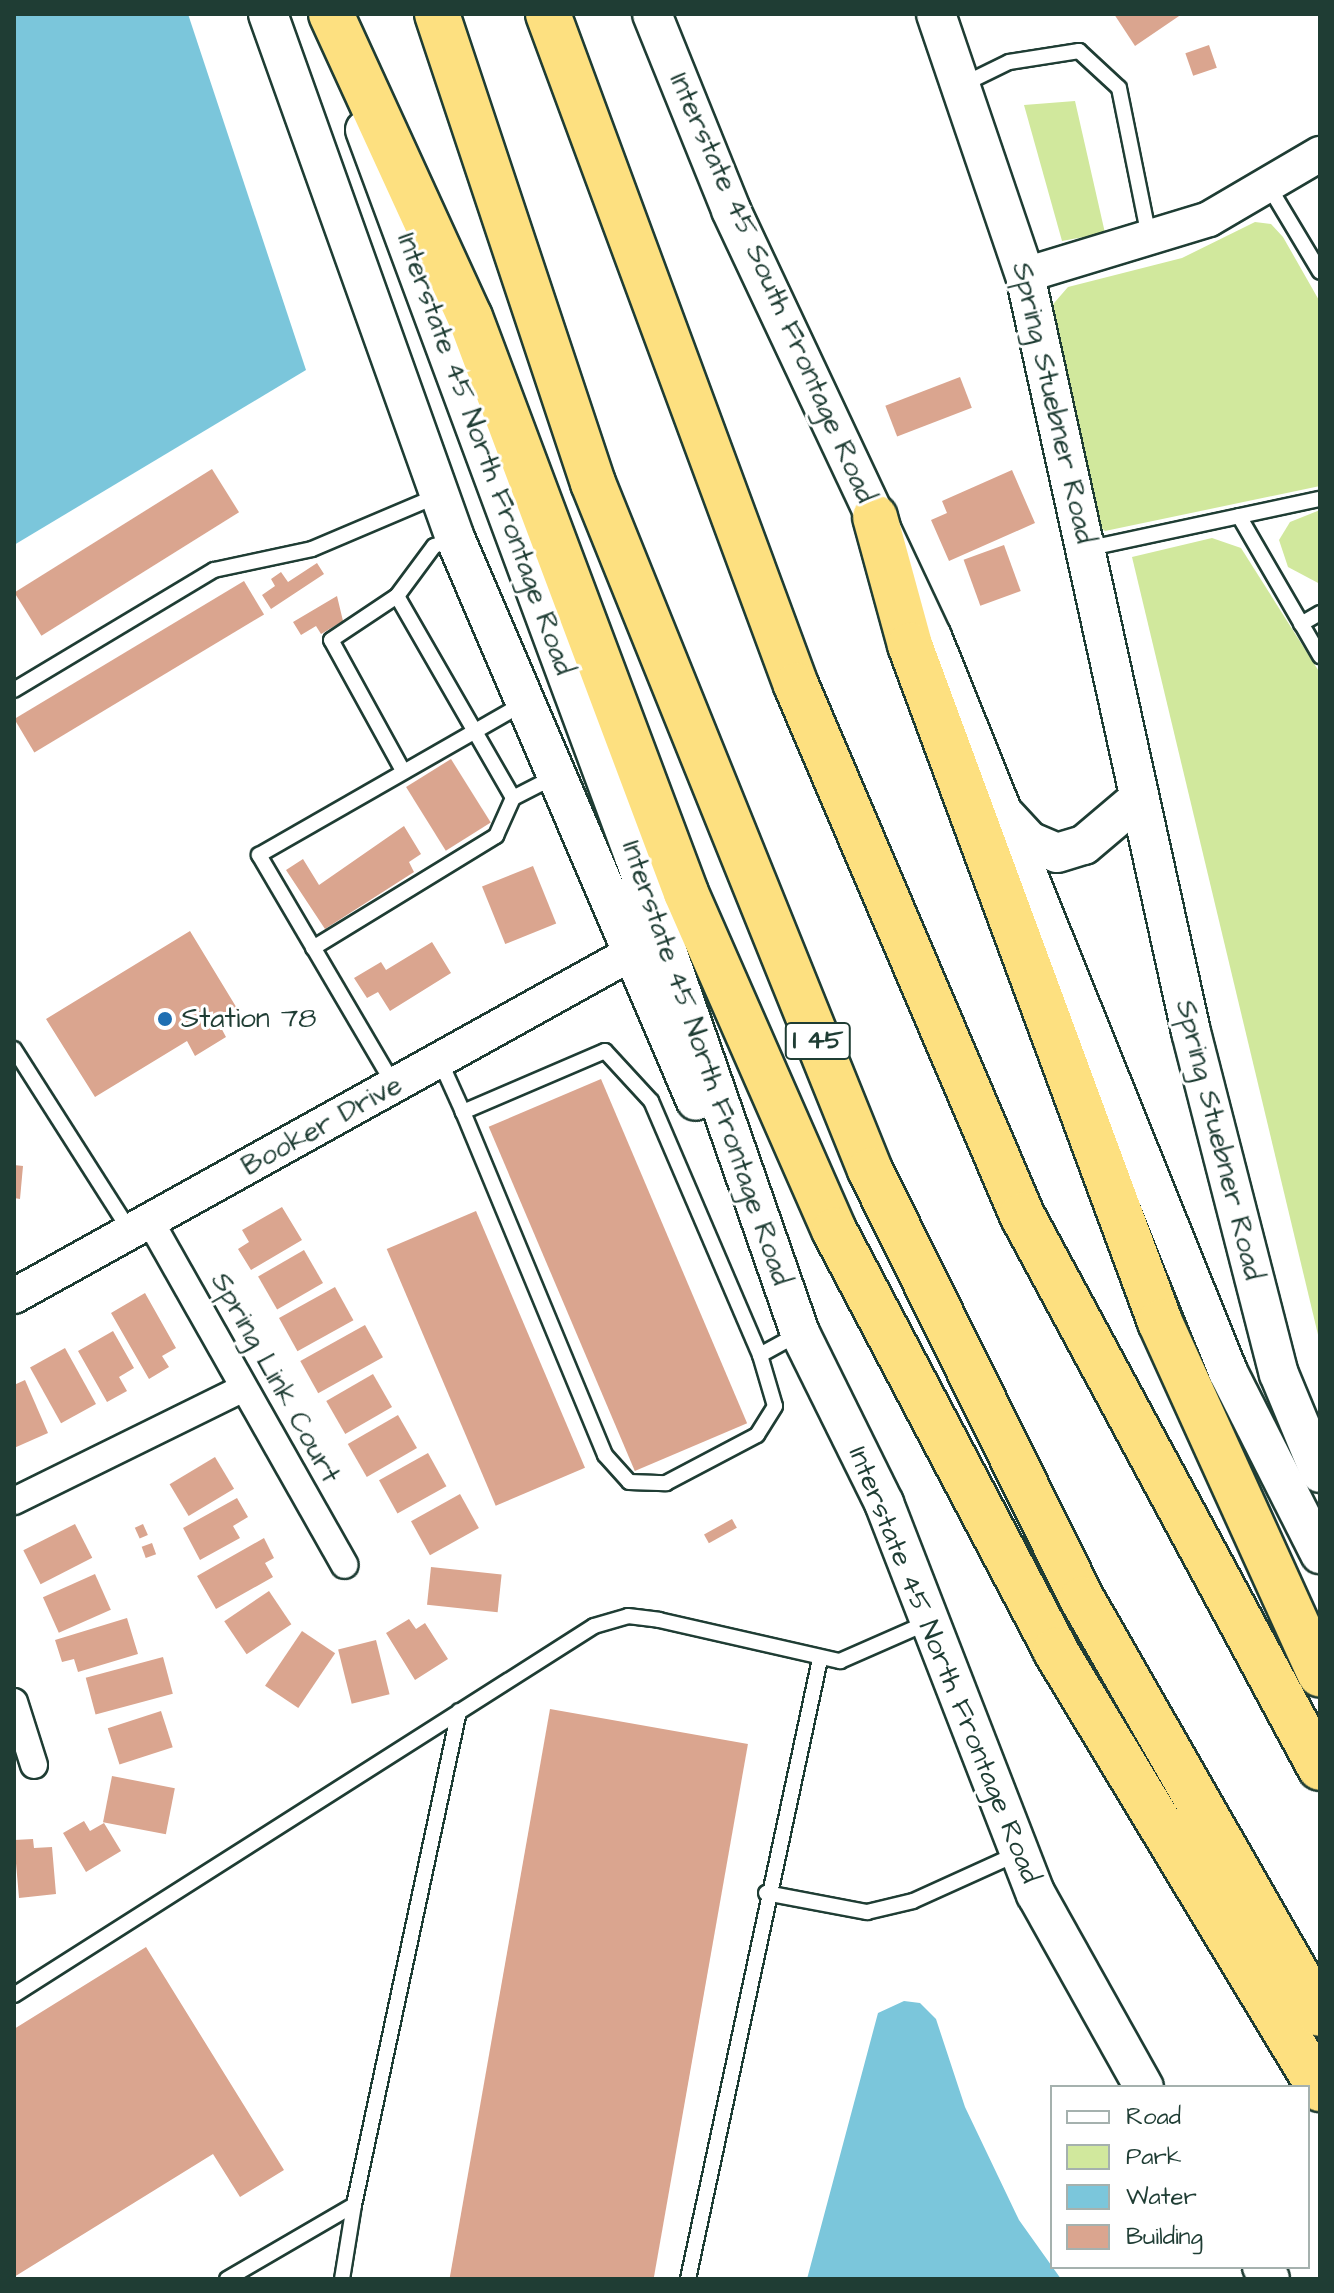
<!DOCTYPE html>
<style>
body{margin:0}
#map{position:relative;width:1334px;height:2293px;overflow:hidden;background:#fff;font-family:"Architects Daughter",sans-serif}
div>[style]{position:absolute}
.green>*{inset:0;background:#d1e89d}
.water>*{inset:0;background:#7bc6db}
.building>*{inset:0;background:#daa58f;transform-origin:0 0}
.roads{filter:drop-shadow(2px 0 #1f3d34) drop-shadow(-2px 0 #1f3d34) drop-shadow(0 2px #1f3d34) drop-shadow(0 -2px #1f3d34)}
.service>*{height:14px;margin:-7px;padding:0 7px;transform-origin:7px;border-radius:7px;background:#fff}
.minor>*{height:26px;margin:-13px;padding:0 13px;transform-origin:13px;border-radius:13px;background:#fff}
.tertiary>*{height:34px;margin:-17px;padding:0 17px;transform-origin:17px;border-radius:17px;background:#fff}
.secondary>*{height:38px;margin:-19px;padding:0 19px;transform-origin:19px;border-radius:19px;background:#fff}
.motorway>*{height:44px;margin:-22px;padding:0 22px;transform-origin:22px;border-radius:22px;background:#fde080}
.dots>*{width:22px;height:22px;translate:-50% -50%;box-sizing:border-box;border:4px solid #fff;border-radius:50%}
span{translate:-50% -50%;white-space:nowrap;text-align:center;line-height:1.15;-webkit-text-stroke:6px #fff;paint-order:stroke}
.shield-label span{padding:2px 6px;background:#fff;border:2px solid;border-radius:6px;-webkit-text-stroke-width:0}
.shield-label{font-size:26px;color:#1f3d34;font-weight:700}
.street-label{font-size:28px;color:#1f3d34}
.poi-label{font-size:28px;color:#1f3d34}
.left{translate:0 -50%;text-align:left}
.frame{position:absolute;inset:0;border:16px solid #1f3d34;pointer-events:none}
.legend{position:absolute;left:1050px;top:2085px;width:260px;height:184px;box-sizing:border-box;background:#fff;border:2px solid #a5b1ae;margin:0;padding:10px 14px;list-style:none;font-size:24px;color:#1f3d34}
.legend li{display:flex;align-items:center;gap:16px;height:40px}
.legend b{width:40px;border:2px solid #a5b1ae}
</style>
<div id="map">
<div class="green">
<i style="clip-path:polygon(1075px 101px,1105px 233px,1062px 241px,1024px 105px)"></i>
<i style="clip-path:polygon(1255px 222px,1271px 224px,1283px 237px,1320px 302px,1320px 486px,1105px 531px,1091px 519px,1048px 310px,1068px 287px,1182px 258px)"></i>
<i style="clip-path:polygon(1320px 510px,1320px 584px,1288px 567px,1279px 540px,1290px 522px)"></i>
<i style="clip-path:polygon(1212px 538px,1241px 548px,1320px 673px,1320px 1343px,1132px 557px)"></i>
</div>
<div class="water">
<i style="clip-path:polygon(14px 14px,188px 14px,306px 370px,14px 545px)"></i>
<i style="clip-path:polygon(904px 2001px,920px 2003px,936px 2019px,965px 2107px,1019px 2220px,1061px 2279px,807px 2279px,878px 2013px)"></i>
</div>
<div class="building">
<i style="clip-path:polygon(1114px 14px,1182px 14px,1135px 46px)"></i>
<i style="left:1209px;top:45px;width:24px;height:25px;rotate:71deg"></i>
<i style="left:960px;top:377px;width:33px;height:80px;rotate:69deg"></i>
<i style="left:212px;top:469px;width:51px;height:233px;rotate:58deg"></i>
<i style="clip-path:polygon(1012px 470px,1035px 523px,949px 561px,931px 520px,947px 513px,942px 501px)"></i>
<i style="left:1004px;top:545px;width:49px;height:43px;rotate:70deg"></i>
<i style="clip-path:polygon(317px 563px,324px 574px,271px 609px,262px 595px,275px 586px,271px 579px,281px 572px,288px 582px)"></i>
<i style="left:244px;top:581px;width:39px;height:268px;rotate:59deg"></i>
<i style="clip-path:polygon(337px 596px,343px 621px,321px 634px,316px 626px,301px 635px,293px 622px)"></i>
<i style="left:451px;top:759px;width:75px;height:53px;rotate:58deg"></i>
<i style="clip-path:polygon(404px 826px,421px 854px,409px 862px,414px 872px,325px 929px,286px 870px,303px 859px,319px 885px)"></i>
<i style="left:533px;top:866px;width:62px;height:55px;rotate:68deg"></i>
<i style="clip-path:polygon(190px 931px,238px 1010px,218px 1022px,226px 1037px,195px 1056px,187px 1041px,95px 1097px,46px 1019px)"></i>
<i style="clip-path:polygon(432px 942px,451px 973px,390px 1011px,378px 992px,367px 998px,354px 978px,381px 962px,386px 970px)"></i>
<i style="left:601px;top:1079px;width:374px;height:122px;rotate:67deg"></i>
<i style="clip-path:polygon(14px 1165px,23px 1166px,20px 1199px,14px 1198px)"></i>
<i style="clip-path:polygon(282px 1207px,302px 1240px,251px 1270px,238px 1249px,249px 1242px,242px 1230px)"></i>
<i style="left:476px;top:1211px;width:279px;height:97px;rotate:67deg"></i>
<i style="left:304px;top:1250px;width:38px;height:53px;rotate:60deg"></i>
<i style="left:335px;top:1287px;width:38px;height:64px;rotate:61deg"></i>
<i style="clip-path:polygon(145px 1293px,176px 1348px,162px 1356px,169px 1367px,149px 1379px,111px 1313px)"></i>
<i style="left:365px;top:1325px;width:37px;height:74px;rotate:61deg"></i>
<i style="clip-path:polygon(113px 1331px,134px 1368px,119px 1377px,127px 1391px,107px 1402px,78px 1351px)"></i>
<i style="left:65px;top:1348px;width:64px;height:40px;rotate:61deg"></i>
<i style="left:373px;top:1374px;width:38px;height:54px;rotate:60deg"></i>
<i style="clip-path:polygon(25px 1380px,48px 1433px,14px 1448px,14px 1385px)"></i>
<i style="left:398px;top:1415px;width:38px;height:58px;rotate:60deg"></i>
<i style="left:428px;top:1453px;width:38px;height:56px;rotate:61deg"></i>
<i style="left:215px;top:1457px;width:37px;height:53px;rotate:59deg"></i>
<i style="left:460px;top:1494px;width:39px;height:56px;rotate:61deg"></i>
<i style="clip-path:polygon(237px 1498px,248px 1517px,233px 1526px,240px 1538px,200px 1560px,183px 1528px)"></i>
<i style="left:732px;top:1519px;width:10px;height:32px;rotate:61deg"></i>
<i style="left:75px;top:1524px;width:38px;height:58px;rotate:63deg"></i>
<i style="left:143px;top:1524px;width:12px;height:9px;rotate:66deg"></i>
<i style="clip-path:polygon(264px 1538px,274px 1558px,265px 1563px,273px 1577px,216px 1609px,197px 1576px)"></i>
<i style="left:152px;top:1543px;width:12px;height:11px;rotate:70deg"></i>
<i style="left:431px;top:1567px;width:71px;height:38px;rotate:6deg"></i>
<i style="left:95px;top:1574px;width:39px;height:57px;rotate:66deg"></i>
<i style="left:269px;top:1591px;width:40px;height:54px;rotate:56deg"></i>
<i style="clip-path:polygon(127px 1618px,138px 1654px,78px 1672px,74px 1659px,62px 1662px,55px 1640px)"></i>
<i style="clip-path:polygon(409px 1619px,416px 1629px,425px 1623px,448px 1659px,415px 1680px,386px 1633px)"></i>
<i style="left:302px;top:1631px;width:40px;height:66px;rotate:34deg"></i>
<i style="left:376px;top:1640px;width:56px;height:39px;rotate:76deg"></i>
<i style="left:163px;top:1657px;width:38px;height:80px;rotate:75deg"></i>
<i style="left:550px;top:1709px;width:201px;height:580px;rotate:10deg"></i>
<i style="left:161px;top:1711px;width:38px;height:56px;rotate:72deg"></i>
<i style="left:112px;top:1776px;width:64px;height:47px;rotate:11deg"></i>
<i style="clip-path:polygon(84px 1821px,90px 1831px,104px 1823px,121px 1851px,86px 1872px,63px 1833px)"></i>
<i style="clip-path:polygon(33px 1839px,34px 1848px,52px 1847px,56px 1894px,19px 1898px,14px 1840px)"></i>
<i style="clip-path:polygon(146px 1947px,284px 2170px,240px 2197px,213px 2154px,14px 2277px,14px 2029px)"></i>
</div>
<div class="roads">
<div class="service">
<i style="left:964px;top:84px;width:50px;rotate:-26.1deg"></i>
<i style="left:1009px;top:62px;width:71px;rotate:-8.9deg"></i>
<i style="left:1079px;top:51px;width:54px;rotate:42.8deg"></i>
<i style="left:1119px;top:88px;width:152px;rotate:78.6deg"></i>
<i style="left:1268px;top:185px;width:101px;rotate:59.1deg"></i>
<i style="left:1239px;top:516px;width:162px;rotate:59.9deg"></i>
<i style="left:1086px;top:549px;width:239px;rotate:-12.1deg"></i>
<i style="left:397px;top:596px;width:62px;rotate:-53.5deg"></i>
<i style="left:434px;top:546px;width:21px;rotate:-19deg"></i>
<i style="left:1301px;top:624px;width:22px;rotate:-30deg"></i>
<i style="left:14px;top:690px;width:233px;rotate:-31deg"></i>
<i style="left:214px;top:570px;width:100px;rotate:-12.1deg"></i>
<i style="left:312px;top:549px;width:138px;rotate:-23deg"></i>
<i style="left:402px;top:769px;width:147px;rotate:-118.8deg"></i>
<i style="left:331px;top:640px;width:79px;rotate:-33.7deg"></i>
<i style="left:397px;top:596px;width:233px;rotate:60.1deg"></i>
<i style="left:313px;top:948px;width:215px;rotate:-31.5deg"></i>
<i style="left:496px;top:836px;width:42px;rotate:-65.9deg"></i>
<i style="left:513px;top:798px;width:46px;rotate:-27.1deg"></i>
<i style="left:14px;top:1049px;width:216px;rotate:57.5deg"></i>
<i style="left:440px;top:1061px;width:56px;rotate:65.7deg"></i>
<i style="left:394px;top:1085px;width:267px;rotate:-120.4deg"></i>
<i style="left:259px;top:855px;width:304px;rotate:-29.8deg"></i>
<i style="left:760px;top:1355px;width:276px;rotate:-113.2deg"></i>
<i style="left:651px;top:1101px;width:68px;rotate:-132.6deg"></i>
<i style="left:605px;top:1051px;width:155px;rotate:156.8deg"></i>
<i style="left:463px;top:1112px;width:371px;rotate:67.5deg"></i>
<i style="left:605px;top:1455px;width:36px;rotate:48deg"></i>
<i style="left:629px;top:1482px;width:37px;rotate:2deg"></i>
<i style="left:666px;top:1483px;width:103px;rotate:-27.8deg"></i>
<i style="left:757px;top:1435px;width:34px;rotate:-58deg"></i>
<i style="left:775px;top:1406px;width:53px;rotate:-106.4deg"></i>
<i style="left:760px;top:1355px;width:46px;rotate:-28.8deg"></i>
<i style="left:766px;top:1893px;width:103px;rotate:10.7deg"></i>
<i style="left:867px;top:1912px;width:47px;rotate:-13.4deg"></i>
<i style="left:913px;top:1901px;width:116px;rotate:-24.4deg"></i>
<i style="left:14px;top:1995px;width:687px;rotate:-32.46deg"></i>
<i style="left:594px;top:1626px;width:35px;rotate:-16deg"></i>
<i style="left:628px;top:1616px;width:31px;rotate:7deg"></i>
<i style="left:659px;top:1620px;width:186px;rotate:12.8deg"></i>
<i style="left:840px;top:1661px;width:97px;rotate:-23.7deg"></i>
<i style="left:354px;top:2205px;width:505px;rotate:-78deg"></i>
<i style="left:227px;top:2279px;width:147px;rotate:-30.2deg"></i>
<i style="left:354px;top:2205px;width:75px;rotate:99.2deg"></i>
<i style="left:688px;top:2279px;width:634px;rotate:-77.98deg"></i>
</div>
<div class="minor">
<i style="left:150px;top:1221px;width:395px;rotate:60.5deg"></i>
<i style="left:14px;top:1501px;width:252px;rotate:-26.2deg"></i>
<i style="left:14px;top:1702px;width:66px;rotate:72.4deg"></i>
</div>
<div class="tertiary">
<i style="left:1025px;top:275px;width:192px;rotate:-16.9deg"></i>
<i style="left:1209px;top:219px;width:129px;rotate:-30.4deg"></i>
<i style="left:14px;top:1296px;width:705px;rotate:-29.04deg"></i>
</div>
<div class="secondary">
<i style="left:268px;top:14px;width:556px;rotate:70.36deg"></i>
<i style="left:455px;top:538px;width:612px;rotate:66.83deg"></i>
<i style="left:652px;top:14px;width:211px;rotate:68deg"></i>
<i style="left:731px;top:210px;width:472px;rotate:64.8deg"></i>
<i style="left:932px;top:637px;width:792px;rotate:68.06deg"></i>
<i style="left:1228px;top:1372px;width:204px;rotate:63.2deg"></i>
<i style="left:936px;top:14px;width:276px;rotate:71.2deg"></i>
<i style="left:1025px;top:275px;width:775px;rotate:77.63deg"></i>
<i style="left:1191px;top:1032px;width:353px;rotate:75.6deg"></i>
<i style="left:1279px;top:1374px;width:107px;rotate:67.5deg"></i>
<i style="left:365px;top:130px;width:774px;rotate:69.67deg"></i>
<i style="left:634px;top:856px;width:505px;rotate:70.81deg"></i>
<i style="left:800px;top:1333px;width:190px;rotate:63.7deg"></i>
<i style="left:884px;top:1503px;width:420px;rotate:68.8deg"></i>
<i style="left:1036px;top:1894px;width:221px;rotate:60.8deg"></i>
<i style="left:1006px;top:816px;width:34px;rotate:47deg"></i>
<i style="left:1029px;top:841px;width:30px;rotate:23deg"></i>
<i style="left:1057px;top:853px;width:28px;rotate:-17deg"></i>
<i style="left:1084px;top:845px;width:68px;rotate:-40.2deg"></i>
<i style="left:1262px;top:2267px;width:14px;rotate:56deg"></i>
</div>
<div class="motorway">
<i style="left:331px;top:14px;width:333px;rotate:65.4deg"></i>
<i style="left:470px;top:317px;width:615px;rotate:69.44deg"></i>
<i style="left:686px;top:893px;width:368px;rotate:66.3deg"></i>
<i style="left:834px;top:1230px;width:475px;rotate:62.2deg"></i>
<i style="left:1055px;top:1650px;width:513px;rotate:58.88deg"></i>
<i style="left:437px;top:14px;width:494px;rotate:71.6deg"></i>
<i style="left:593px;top:483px;width:741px;rotate:68.04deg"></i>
<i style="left:870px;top:1170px;width:479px;rotate:63.7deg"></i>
<i style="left:1082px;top:1599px;width:478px;rotate:60.2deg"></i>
<i style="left:548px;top:14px;width:715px;rotate:69.72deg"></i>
<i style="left:796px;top:685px;width:576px;rotate:66.91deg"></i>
<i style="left:1022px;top:1215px;width:628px;rotate:61.68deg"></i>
<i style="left:875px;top:517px;width:133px;rotate:74.7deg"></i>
<i style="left:910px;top:645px;width:722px;rotate:69.73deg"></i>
<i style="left:1160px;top:1322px;width:387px;rotate:65.6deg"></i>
</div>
</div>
<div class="dots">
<i style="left:165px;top:1019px;background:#1f6fb2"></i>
</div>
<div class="shield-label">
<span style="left:818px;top:1041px">I 45</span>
</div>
<div class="street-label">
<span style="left:772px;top:288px;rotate:66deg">Interstate 45 South Frontage Road</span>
<span style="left:1053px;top:403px;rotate:77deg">Spring Stuebner Road</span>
<span style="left:485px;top:454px;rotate:70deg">Interstate 45 North Frontage Road</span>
<span style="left:706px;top:1063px;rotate:71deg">Interstate 45 North Frontage Road</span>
<span style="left:322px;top:1126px;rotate:-29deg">Booker Drive</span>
<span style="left:1219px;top:1140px;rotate:76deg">Spring Stuebner Road</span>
<span style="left:275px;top:1378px;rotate:61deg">Spring Link Court</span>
<span style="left:944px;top:1665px;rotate:68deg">Interstate 45 North Frontage Road</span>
</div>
<div class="poi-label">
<span class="left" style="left:181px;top:1019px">Station 78</span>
</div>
<div class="frame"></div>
<ul class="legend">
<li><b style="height:10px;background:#fff"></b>Road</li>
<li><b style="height:22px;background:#d1e89d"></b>Park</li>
<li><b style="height:22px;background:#7bc6db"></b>Water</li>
<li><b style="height:22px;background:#daa58f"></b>Building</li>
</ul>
</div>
